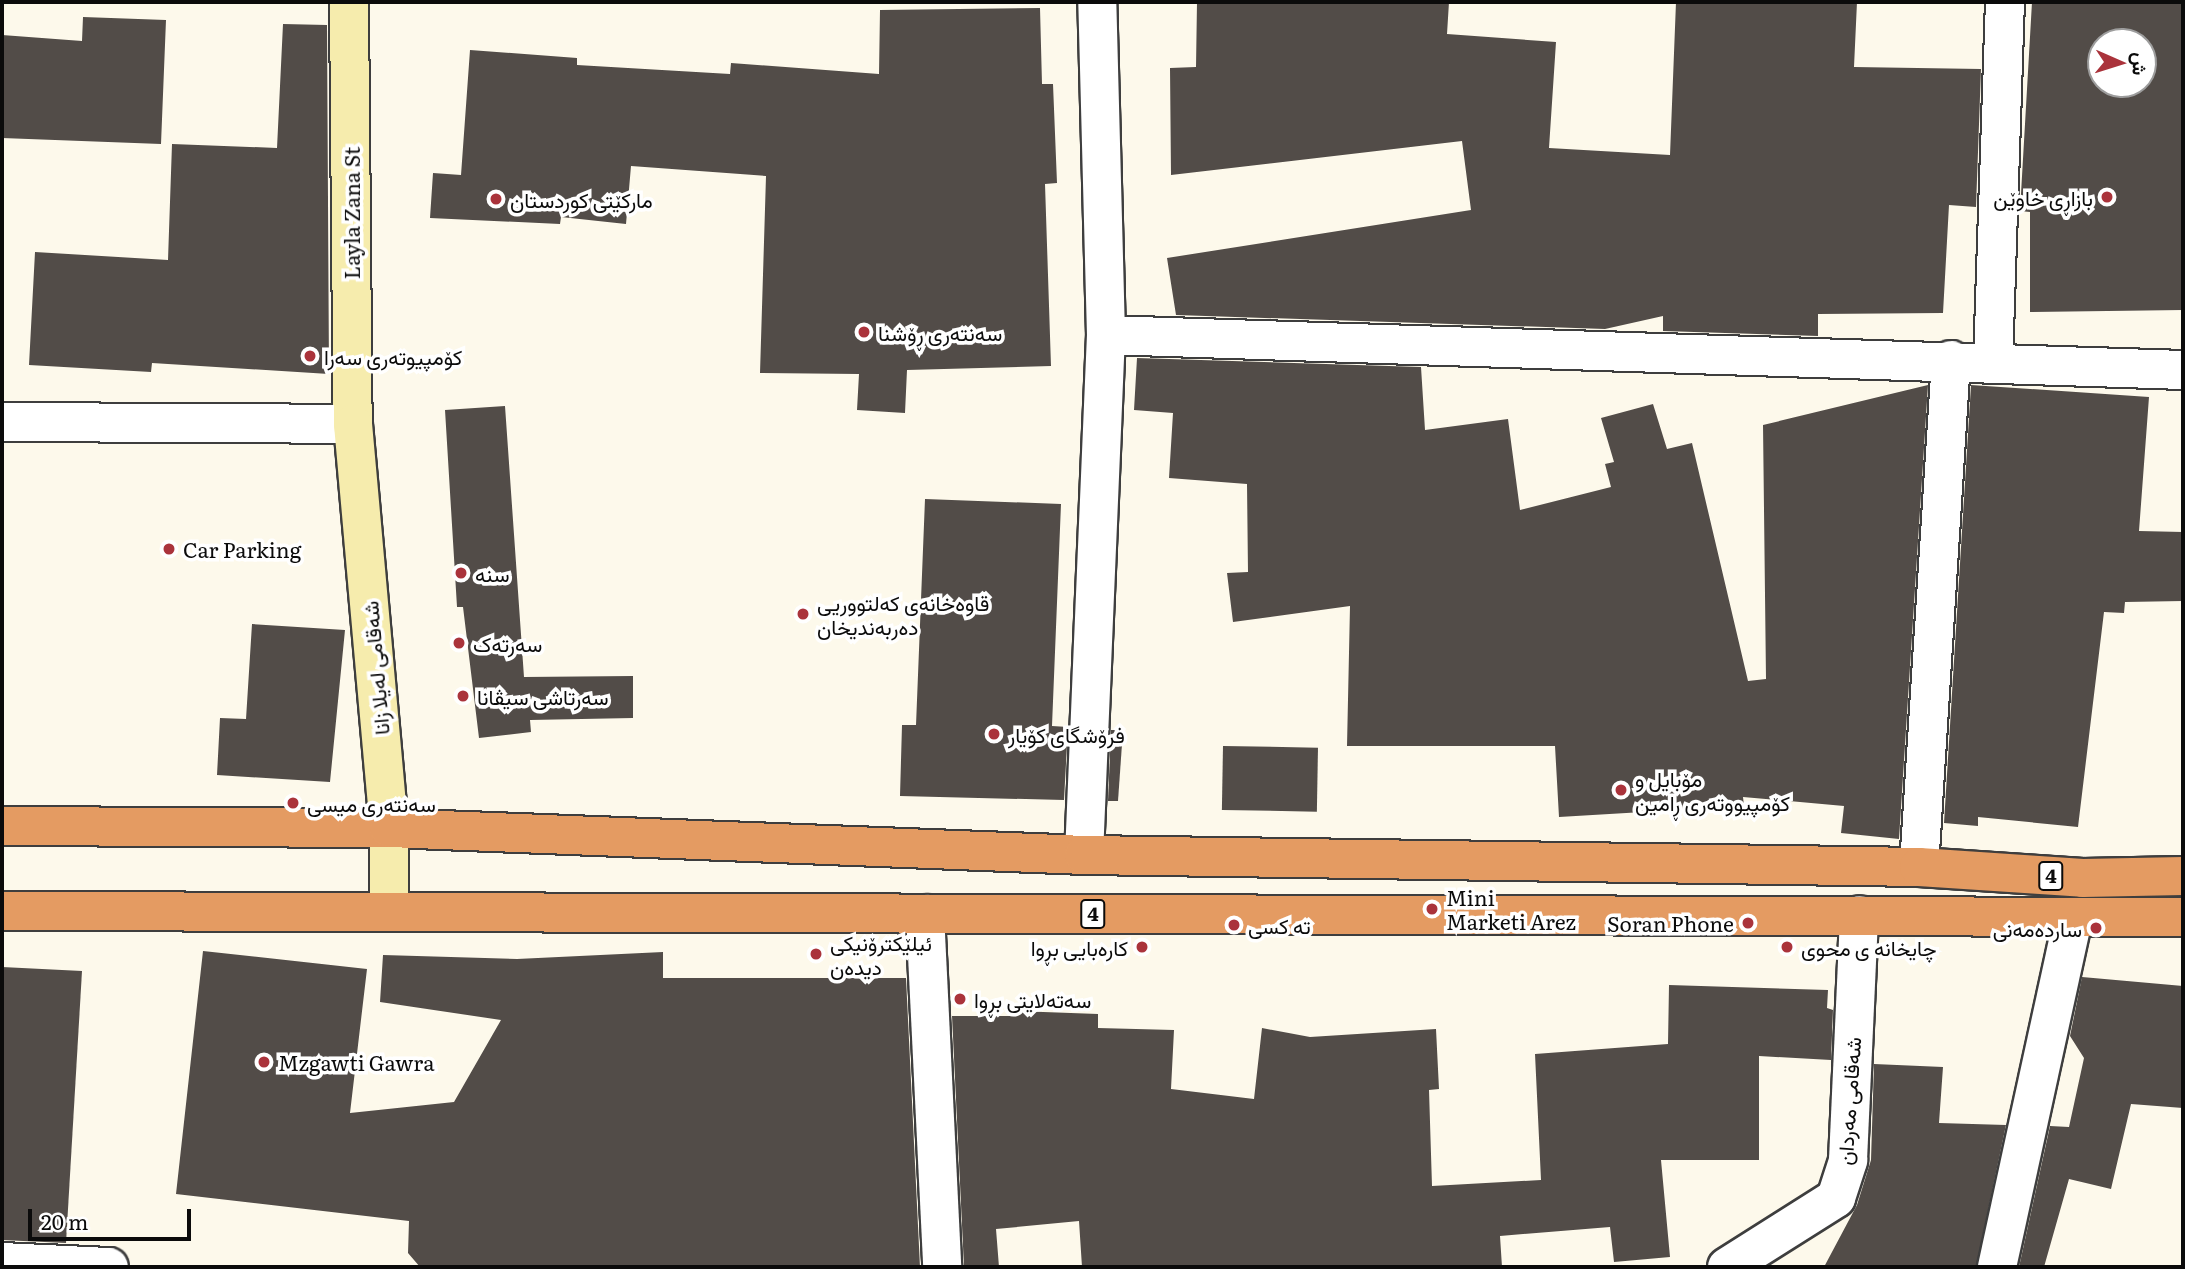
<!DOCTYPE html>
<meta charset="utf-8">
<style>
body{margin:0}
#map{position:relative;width:2185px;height:1269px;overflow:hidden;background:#fdf9eb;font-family:Literata,Vazirmatn,serif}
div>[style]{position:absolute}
.building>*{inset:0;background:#524c48;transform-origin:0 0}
.roads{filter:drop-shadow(2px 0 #3e3e3e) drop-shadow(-2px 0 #3e3e3e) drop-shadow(0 2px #3e3e3e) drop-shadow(0 -2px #3e3e3e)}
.street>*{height:38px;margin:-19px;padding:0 19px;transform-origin:19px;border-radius:19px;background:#fff}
.secondary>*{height:38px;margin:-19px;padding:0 19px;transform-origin:19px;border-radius:19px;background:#f6ecad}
.highway>*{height:38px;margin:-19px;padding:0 19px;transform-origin:19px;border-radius:19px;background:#e49b62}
.dots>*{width:19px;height:19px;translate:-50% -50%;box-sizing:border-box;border:4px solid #fff;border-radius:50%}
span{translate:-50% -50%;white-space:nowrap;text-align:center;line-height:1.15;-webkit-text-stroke:7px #fff;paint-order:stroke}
.shield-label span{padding:2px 5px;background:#fff;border:2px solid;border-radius:5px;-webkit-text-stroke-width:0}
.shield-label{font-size:19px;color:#0b0b0b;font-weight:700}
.poi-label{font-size:21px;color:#0b0b0b}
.right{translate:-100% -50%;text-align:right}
.left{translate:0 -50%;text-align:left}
.street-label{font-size:21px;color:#0b0b0b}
.frame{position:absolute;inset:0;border:4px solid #0b0b0b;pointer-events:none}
.north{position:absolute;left:2087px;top:28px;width:70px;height:70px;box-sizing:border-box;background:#fff;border:2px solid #9d9d9d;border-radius:50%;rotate:93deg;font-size:19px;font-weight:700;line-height:28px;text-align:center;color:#0b0b0b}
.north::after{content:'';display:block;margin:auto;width:24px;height:32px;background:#aa333b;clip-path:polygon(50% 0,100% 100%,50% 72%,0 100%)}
.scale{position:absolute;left:28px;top:1209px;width:163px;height:32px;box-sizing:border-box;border:4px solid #0b0b0b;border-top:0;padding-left:9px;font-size:21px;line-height:24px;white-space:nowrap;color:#0b0b0b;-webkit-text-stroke:5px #fff;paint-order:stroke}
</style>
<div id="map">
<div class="building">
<i style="clip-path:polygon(1197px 2px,1449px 2px,1447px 34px,1556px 42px,1549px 148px,1670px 155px,1676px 2px,1857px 2px,1854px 67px,1981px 69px,1976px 207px,1949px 205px,1943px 313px,1818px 314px,1818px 336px,1663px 331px,1663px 316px,1605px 329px,1176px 315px,1167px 258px,1471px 210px,1462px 141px,1171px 175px,1170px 68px,1196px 67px)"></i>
<i style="clip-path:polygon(evenodd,2032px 2px,2183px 2px,2183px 310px,2030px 312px,2030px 212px,2020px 211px,2032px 2px,2101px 42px,2143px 42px,2143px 84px,2101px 84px,2101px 42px)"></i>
<i style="clip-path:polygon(1040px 8px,1042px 84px,1053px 84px,1057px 183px,1045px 184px,1051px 366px,907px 370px,905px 413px,857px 410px,859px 374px,760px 373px,766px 176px,631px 166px,626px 224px,561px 217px,560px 224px,430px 218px,433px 173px,461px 175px,470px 50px,577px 58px,577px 65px,730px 74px,731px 63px,879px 74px,880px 10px)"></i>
<i style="clip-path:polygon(83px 17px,166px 20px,161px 144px,2px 138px,2px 35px,82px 41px)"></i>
<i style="clip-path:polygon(283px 24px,327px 25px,329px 374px,152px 363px,151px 372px,29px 365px,35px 252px,168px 260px,172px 144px,277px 148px)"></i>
<i style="clip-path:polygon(1137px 358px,1421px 367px,1425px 430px,1508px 419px,1520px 510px,1611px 487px,1605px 464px,1614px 462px,1601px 418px,1653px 404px,1667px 449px,1692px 443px,1748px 681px,1766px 679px,1763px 425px,1928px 385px,1899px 839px,1841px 833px,1844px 806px,1743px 797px,1744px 806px,1559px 817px,1555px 746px,1347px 746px,1350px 606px,1233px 622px,1227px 573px,1248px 572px,1247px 484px,1169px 478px,1173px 413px,1134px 410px)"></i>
<i style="clip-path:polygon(1971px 385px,2149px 397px,2139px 531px,2183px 532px,2183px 601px,2125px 602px,2124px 613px,2104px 612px,2078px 827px,1978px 817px,1978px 826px,1944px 823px)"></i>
<i style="clip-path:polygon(505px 406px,524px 677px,633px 676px,633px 718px,530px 720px,531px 732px,479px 738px,463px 607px,457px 607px,445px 410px)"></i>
<i style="clip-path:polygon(925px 499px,1061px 504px,1052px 726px,1068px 727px,1064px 800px,900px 796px,902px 725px,916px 725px)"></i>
<i style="clip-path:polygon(252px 624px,345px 630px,330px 782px,217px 775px,220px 718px,246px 719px)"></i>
<i style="clip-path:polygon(1111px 730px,1123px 730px,1118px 801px,1108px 801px)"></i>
<i style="left:1223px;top:746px;width:95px;height:64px;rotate:1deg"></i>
<i style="clip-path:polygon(203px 951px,367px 969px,350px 1113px,454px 1102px,501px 1020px,380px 1002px,383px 955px,517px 959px,663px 952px,663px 978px,906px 978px,920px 1267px,420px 1267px,408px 1253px,409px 1221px,176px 1194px)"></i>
<i style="clip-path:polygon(2px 967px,82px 971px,66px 1243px,2px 1240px)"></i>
<i style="clip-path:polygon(2082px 977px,2183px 986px,2183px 1108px,2131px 1104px,2111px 1189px,2069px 1179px,2044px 1267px,2019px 1267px,2050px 1126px,2069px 1127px,2084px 1058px,2070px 1036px)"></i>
<i style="clip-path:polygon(1669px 985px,1828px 990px,1827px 1008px,1833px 1010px,1831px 1060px,1759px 1056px,1759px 1160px,1661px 1160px,1670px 1257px,1614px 1262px,1610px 1227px,1500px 1236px,1502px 1267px,1082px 1267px,1079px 1221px,996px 1229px,999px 1267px,964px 1267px,952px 1016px,1013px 1016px,1013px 1011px,1098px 1014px,1098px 1028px,1174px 1030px,1171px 1089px,1254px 1099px,1262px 1028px,1310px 1037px,1436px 1029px,1439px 1089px,1429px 1090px,1432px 1186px,1541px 1180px,1535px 1054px,1668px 1044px)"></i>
<i style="clip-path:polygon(1874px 1064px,1943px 1067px,1939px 1123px,2006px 1125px,1976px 1267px,1824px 1267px,1857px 1205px,1871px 1160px)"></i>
</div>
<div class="roads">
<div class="street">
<i style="left:1106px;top:335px;width:1078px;rotate:1.86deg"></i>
<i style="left:1993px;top:362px;width:360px;rotate:-88.1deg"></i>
<i style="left:2px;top:422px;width:351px;rotate:0.3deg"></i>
<i style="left:1084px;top:855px;width:520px;rotate:-87.58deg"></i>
<i style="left:1106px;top:335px;width:333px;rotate:-91.5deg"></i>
<i style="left:1919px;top:867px;width:508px;rotate:-86.39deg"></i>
<i style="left:925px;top:914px;width:353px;rotate:87.2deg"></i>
<i style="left:2px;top:1262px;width:107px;rotate:2.7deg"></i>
<i style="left:1727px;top:1267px;width:129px;rotate:-32.3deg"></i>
<i style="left:1836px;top:1198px;width:40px;rotate:-72deg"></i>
<i style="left:1848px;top:1160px;width:245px;rotate:-87.4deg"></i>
<i style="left:1997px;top:1267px;width:357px;rotate:-77.7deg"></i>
</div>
<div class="secondary">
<i style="left:349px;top:2px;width:422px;rotate:89.5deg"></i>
<i style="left:353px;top:424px;width:406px;rotate:84.9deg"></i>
<i style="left:389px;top:828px;width:84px;rotate:90deg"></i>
</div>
<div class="highway">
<i style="left:2px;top:826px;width:387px;rotate:0.3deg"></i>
<i style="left:389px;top:828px;width:696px;rotate:2.22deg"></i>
<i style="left:1084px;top:855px;width:835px;rotate:0.82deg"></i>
<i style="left:1919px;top:867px;width:164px;rotate:3.8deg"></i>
<i style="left:2083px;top:878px;width:100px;rotate:-1.1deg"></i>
<i style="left:2px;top:911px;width:2181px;rotate:0.16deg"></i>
</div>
</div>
<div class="dots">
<i style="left:2107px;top:197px;background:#aa333b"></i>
<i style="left:496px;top:199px;background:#aa333b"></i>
<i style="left:864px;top:332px;background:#aa333b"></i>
<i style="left:310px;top:356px;background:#aa333b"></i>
<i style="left:169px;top:549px;background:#aa333b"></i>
<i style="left:461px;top:573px;background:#aa333b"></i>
<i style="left:803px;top:614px;background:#aa333b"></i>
<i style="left:459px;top:643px;background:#aa333b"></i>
<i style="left:463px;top:696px;background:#aa333b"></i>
<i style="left:994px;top:734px;background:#aa333b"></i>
<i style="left:1621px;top:790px;background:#aa333b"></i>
<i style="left:293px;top:803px;background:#aa333b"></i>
<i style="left:1432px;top:909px;background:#aa333b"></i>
<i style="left:1748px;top:923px;background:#aa333b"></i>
<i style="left:1234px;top:925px;background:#aa333b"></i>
<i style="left:2096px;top:928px;background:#aa333b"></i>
<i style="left:1142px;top:947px;background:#aa333b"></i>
<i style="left:1787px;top:947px;background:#aa333b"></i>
<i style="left:816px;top:954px;background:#aa333b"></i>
<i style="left:960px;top:999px;background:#aa333b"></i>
<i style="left:264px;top:1062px;background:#aa333b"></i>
</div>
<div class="shield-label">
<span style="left:2051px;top:876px">4</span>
<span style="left:1093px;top:914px">4</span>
</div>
<div class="poi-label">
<span class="right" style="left:2093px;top:197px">بازاڕی خاوێن</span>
<span class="left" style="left:510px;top:199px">مارکێتی کوردستان</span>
<span class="left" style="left:878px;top:332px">سەنتەری ڕۆشنا</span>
<span class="left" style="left:324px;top:356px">کۆمپیوتەری سەرا</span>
<span class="left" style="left:183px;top:549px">Car Parking</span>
<span class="left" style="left:475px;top:573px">سنە</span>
<span class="left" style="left:817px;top:614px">قاوەخانەی کەلتووریی<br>دەربەندیخان</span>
<span class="left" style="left:473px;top:643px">سەرتەک</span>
<span class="left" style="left:477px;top:696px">سەرتاشی سیڤانا</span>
<span class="left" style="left:1008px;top:734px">فرۆشگای کۆیار</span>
<span class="left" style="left:1635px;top:790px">مۆبایل و<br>کۆمپیووتەری ڕامین</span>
<span class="left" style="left:307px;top:803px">سەنتەری میسی</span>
<span class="left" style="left:1446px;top:909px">Mini<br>Marketi Arez</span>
<span class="right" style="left:1734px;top:923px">Soran Phone</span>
<span class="left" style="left:1248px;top:925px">ته كسى</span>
<span class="right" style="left:2082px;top:928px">ساردەمەنی</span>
<span class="left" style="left:830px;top:954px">ئیلێکترۆنیکی<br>دیدەن</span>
<span class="right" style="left:1128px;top:947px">کارەبایی بڕوا</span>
<span class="left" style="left:1801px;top:947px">چايخانه ى محوى</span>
<span class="left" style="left:974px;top:999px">سه‌ته‌لایتی بڕوا</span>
<span class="left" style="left:278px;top:1062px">Mzgawti Gawra</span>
</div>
<div class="street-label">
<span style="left:351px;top:213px;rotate:-90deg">Layla Zana St</span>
<span style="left:375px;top:668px;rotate:-95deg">شەقامی لەیلا زانا</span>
<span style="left:1848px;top:1101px;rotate:-86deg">شەقامی مەردان</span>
</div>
<div class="frame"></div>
<div class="north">ش</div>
<div class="scale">20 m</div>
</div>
